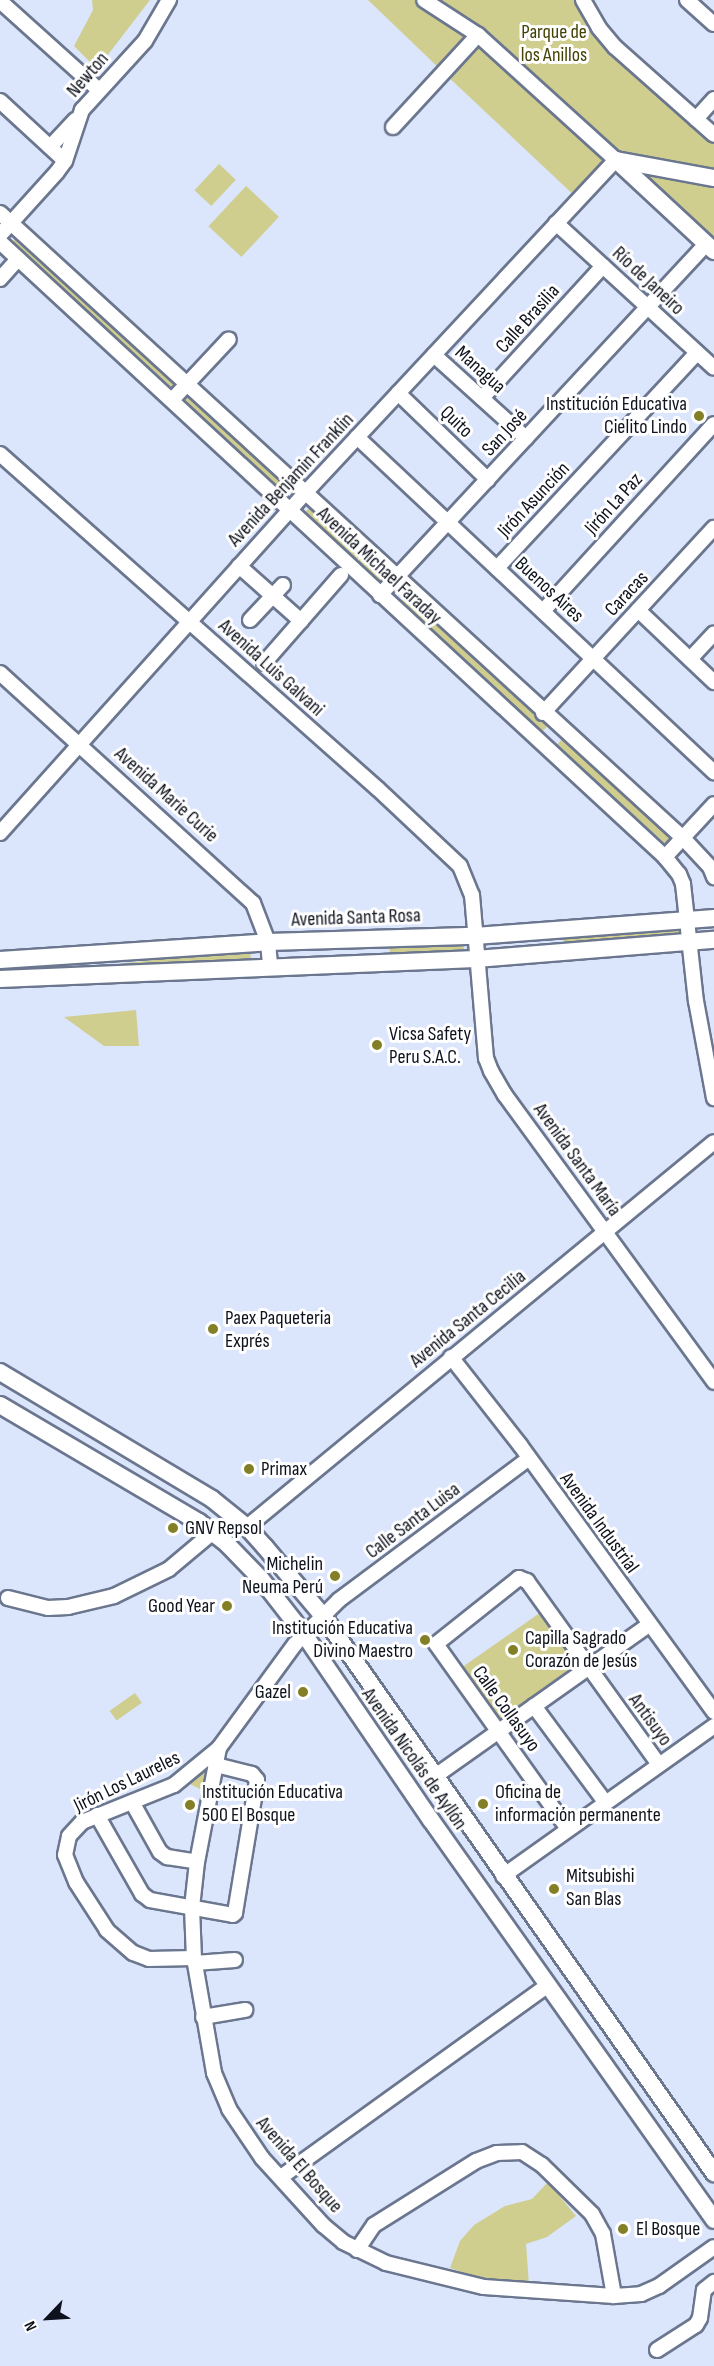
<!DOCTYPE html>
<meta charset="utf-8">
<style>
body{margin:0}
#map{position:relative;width:714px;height:2366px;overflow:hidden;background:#dbe5fc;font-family:"Sofia Sans Condensed",sans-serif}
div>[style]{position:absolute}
.green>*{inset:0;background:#cfce8f;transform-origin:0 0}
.roads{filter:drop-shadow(2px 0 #6b768f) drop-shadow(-2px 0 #6b768f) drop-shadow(0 2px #6b768f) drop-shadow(0 -2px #6b768f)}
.minor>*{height:14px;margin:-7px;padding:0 7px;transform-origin:7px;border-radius:7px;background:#fff}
.major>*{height:16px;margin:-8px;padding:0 8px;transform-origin:8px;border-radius:8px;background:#fff}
.dots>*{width:16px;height:16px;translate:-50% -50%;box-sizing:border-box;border:3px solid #fff;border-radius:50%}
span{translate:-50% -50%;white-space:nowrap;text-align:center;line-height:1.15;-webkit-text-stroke:6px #fff;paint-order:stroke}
.park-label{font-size:20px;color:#434104}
.street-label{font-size:20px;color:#0e121c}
.poi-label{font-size:20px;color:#0e121c}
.right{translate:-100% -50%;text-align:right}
.left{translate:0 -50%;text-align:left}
.north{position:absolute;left:18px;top:2288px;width:60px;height:60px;-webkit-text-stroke:4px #fff;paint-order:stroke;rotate:245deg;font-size:16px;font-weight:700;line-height:24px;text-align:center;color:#0e121c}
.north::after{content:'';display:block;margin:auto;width:21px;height:27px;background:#0e121c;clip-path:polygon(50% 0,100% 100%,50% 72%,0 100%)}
</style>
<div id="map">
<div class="green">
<i style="clip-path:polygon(92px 0,150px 0,97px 69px,74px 46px,93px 10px)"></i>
<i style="clip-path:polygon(368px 0,415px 0,472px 41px,442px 71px)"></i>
<i style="clip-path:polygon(424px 0,580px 0,585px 11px,714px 140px,714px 174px,617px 155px)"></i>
<i style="clip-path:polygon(473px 42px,612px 160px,577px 198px,444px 73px)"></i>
<i style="left:219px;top:164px;width:23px;height:36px;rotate:43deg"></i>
<i style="clip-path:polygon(629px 168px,714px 184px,714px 246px)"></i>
<i style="left:246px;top:186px;width:45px;height:55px;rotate:43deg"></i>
<i style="left:19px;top:235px;width:215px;height:11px;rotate:42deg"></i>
<i style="left:191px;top:394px;width:134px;height:12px;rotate:43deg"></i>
<i style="left:310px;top:507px;width:105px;height:9px;rotate:43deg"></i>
<i style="left:408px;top:594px;width:192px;height:11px;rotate:43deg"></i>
<i style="left:563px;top:738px;width:147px;height:10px;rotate:42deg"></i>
<i style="left:683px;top:924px;width:12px;height:120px;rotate:85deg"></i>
<i style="left:463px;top:940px;width:9px;height:74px;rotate:84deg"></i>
<i style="left:250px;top:950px;width:10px;height:251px;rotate:84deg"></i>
<i style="clip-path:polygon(136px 1010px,139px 1046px,104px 1046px,64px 1017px)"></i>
<i style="left:544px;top:1610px;width:70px;height:107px;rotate:55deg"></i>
<i style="left:135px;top:1693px;width:12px;height:31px;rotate:55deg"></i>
<i style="clip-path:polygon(215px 1760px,206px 1792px,186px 1782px)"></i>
<i style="clip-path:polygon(548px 2182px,576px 2216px,547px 2237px,526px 2244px,529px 2285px,483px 2279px,450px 2268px,460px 2241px,474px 2225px,505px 2206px,532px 2199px)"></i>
</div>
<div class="roads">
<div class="minor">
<i style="left:583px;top:0;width:32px;rotate:60deg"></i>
<i style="left:599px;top:28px;width:25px;rotate:50deg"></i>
<i style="left:615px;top:47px;width:132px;rotate:41.6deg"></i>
<i style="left:687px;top:0;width:36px;rotate:42deg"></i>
<i style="left:0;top:1px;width:133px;rotate:42deg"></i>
<i style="left:0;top:101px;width:88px;rotate:42.7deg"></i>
<i style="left:696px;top:119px;width:27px;rotate:-48deg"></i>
<i style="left:393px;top:127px;width:125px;rotate:-47.3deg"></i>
<i style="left:50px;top:147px;width:37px;rotate:-47deg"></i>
<i style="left:0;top:213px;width:926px;rotate:42.46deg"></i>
<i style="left:683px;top:838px;width:40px;rotate:47deg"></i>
<i style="left:710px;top:867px;width:11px;rotate:68deg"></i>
<i style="left:556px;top:223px;width:214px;rotate:42.5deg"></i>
<i style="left:0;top:235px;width:85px;rotate:-47.9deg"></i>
<i style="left:57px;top:172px;width:14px;rotate:-54deg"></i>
<i style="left:65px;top:161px;width:54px;rotate:-71.6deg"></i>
<i style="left:82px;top:110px;width:93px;rotate:-47.6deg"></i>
<i style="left:145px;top:41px;width:48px;rotate:-59.7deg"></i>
<i style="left:0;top:242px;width:906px;rotate:42.76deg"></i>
<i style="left:665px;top:857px;width:22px;rotate:51deg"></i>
<i style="left:679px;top:874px;width:11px;rotate:68deg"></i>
<i style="left:683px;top:884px;width:118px;rotate:83.7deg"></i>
<i style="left:696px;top:1001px;width:99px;rotate:79.5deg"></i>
<i style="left:0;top:279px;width:27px;rotate:-48deg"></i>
<i style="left:434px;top:355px;width:124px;rotate:42.1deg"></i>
<i style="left:398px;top:393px;width:125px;rotate:44deg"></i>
<i style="left:482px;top:398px;width:179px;rotate:-47.5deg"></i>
<i style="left:172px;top:400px;width:83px;rotate:-46.9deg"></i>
<i style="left:357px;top:437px;width:490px;rotate:43.2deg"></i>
<i style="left:0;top:454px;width:505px;rotate:41.55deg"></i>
<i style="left:378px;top:789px;width:112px;rotate:43.2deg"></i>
<i style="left:460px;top:866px;width:31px;rotate:68deg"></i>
<i style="left:472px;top:895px;width:164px;rotate:85.1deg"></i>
<i style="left:486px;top:1058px;width:14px;rotate:69deg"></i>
<i style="left:491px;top:1071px;width:28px;rotate:60deg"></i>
<i style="left:505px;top:1095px;width:355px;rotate:53.9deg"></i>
<i style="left:239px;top:566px;width:83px;rotate:41.6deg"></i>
<i style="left:497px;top:568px;width:294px;rotate:-47.1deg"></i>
<i style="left:380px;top:595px;width:479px;rotate:-47.1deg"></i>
<i style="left:638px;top:610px;width:105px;rotate:43.5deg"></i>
<i style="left:543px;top:611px;width:253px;rotate:-47.6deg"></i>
<i style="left:250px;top:620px;width:48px;rotate:-46.7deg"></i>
<i style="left:690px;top:659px;width:35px;rotate:-47deg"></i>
<i style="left:264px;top:663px;width:117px;rotate:-48.8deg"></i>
<i style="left:0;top:673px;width:342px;rotate:42.3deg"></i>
<i style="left:253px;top:903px;width:42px;rotate:69deg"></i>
<i style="left:268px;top:942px;width:25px;rotate:85deg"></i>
<i style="left:543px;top:713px;width:252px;rotate:-47.3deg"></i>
<i style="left:0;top:833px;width:458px;rotate:-48.1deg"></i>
<i style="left:306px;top:492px;width:454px;rotate:-47deg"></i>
<i style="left:616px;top:160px;width:186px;rotate:-137.8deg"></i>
<i style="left:478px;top:35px;width:64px;rotate:-147.1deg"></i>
<i style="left:665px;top:857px;width:72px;rotate:-47.2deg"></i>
<i style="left:451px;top:1357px;width:112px;rotate:51.9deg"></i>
<i style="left:520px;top:1445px;width:330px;rotate:54deg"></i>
<i style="left:528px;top:1459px;width:236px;rotate:143.3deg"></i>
<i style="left:339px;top:1600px;width:62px;rotate:135deg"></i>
<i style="left:295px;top:1644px;width:129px;rotate:126.2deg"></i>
<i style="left:219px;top:1748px;width:116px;rotate:100.9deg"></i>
<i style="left:197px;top:1862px;width:45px;rotate:96.3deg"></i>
<i style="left:192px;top:1907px;width:51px;rotate:87.8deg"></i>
<i style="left:194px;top:1958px;width:117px;rotate:80.1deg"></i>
<i style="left:214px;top:2073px;width:39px;rotate:67deg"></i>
<i style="left:229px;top:2109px;width:59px;rotate:56deg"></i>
<i style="left:262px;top:2158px;width:91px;rotate:47.7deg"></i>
<i style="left:323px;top:2225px;width:26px;rotate:40deg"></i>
<i style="left:343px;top:2242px;width:48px;rotate:26deg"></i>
<i style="left:386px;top:2263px;width:101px;rotate:13.8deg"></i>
<i style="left:484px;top:2287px;width:130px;rotate:4deg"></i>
<i style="left:614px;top:2296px;width:27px;rotate:-4deg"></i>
<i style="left:641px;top:2294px;width:20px;rotate:-24deg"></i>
<i style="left:659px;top:2286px;width:67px;rotate:-35.3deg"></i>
<i style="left:247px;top:1527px;width:605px;rotate:-39.5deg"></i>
<i style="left:8px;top:1598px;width:41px;rotate:14deg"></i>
<i style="left:48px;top:1608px;width:20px;rotate:-3deg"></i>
<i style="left:68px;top:1607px;width:47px;rotate:-13.4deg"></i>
<i style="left:114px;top:1596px;width:61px;rotate:-26.1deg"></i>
<i style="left:169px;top:1569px;width:57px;rotate:-40.1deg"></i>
<i style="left:534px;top:1706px;width:119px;rotate:53.5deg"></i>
<i style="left:434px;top:1777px;width:263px;rotate:-35.3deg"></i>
<i style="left:132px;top:1802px;width:57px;rotate:60.8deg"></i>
<i style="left:160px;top:1852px;width:9px;rotate:36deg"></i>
<i style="left:167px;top:1857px;width:30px;rotate:9deg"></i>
<i style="left:97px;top:1815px;width:91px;rotate:60.3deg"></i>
<i style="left:142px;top:1894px;width:10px;rotate:37deg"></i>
<i style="left:150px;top:1900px;width:84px;rotate:10.2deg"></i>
<i style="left:233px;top:1915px;width:3px;rotate:-45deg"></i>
<i style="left:235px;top:1913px;width:135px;rotate:-80.6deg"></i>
<i style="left:257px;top:1780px;width:8px;rotate:-130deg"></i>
<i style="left:252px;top:1774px;width:38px;rotate:-166deg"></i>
<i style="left:568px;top:1829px;width:227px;rotate:-125.5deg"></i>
<i style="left:436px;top:1644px;width:106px;rotate:-38.5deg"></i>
<i style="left:519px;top:1578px;width:9px;rotate:21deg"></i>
<i style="left:527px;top:1581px;width:226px;rotate:54.3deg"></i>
<i style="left:503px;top:1876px;width:259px;rotate:-35.4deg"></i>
<i style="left:194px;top:1958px;width:45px;rotate:178.7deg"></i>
<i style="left:149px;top:1959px;width:17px;rotate:-159deg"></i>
<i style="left:133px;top:1953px;width:35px;rotate:-139deg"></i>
<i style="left:107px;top:1930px;width:57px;rotate:-122.9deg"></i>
<i style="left:76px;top:1882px;width:29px;rotate:-112deg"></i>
<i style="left:65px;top:1855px;width:19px;rotate:-78deg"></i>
<i style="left:69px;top:1836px;width:19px;rotate:-47deg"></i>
<i style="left:82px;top:1822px;width:99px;rotate:-21.9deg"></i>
<i style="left:174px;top:1785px;width:58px;rotate:-39.4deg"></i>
<i style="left:195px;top:1963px;width:40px;rotate:-4.3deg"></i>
<i style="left:203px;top:2017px;width:43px;rotate:-9.5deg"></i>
<i style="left:281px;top:2177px;width:329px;rotate:-35.7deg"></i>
<i style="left:357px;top:2250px;width:30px;rotate:-56deg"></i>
<i style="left:374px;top:2225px;width:120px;rotate:-32.1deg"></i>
<i style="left:476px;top:2161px;width:22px;rotate:-21deg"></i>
<i style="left:497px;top:2153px;width:25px;rotate:-2deg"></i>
<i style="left:522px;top:2152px;width:24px;rotate:33deg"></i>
<i style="left:542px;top:2165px;width:70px;rotate:44.4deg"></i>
<i style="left:592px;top:2214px;width:23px;rotate:61deg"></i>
<i style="left:603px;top:2234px;width:63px;rotate:79.9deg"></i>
<i style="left:657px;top:2350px;width:46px;rotate:-32.7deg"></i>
<i style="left:696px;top:2325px;width:8px;rotate:-60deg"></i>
<i style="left:700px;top:2318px;width:28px;rotate:-82deg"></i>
<i style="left:704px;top:2290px;width:13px;rotate:-39deg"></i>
</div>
<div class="major">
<i style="left:616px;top:160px;width:134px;rotate:42.9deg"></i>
<i style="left:616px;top:160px;width:100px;rotate:10.4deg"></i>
<i style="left:0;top:960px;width:269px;rotate:-3.8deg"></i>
<i style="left:268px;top:942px;width:207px;rotate:-1.7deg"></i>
<i style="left:475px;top:936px;width:240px;rotate:-4.3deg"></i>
<i style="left:0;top:979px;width:476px;rotate:-2.4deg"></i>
<i style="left:476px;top:959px;width:239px;rotate:-4.6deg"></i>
<i style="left:0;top:1372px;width:247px;rotate:30.9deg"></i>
<i style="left:212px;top:1499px;width:45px;rotate:38.7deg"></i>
<i style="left:247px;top:1527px;width:27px;rotate:48deg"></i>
<i style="left:265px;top:1547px;width:90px;rotate:50deg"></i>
<i style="left:323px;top:1616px;width:681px;rotate:54.93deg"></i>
<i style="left:0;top:1405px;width:231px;rotate:30.5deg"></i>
<i style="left:199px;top:1522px;width:37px;rotate:38deg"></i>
<i style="left:228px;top:1545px;width:47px;rotate:45.9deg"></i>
<i style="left:261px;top:1579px;width:70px;rotate:52deg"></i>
<i style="left:304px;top:1634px;width:225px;rotate:55.7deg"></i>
<i style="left:431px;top:1820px;width:490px;rotate:54.7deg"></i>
</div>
</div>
<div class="dots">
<i style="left:699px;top:416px;background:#827f27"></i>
<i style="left:377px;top:1045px;background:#827f27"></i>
<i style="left:213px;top:1329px;background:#827f27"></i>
<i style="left:249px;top:1469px;background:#827f27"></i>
<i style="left:173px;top:1528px;background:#827f27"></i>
<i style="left:335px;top:1576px;background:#827f27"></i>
<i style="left:227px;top:1606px;background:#827f27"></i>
<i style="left:425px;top:1640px;background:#827f27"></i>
<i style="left:513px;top:1650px;background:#827f27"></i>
<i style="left:303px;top:1692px;background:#827f27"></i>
<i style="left:483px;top:1804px;background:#827f27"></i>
<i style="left:190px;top:1805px;background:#827f27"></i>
<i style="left:554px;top:1889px;background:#827f27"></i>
<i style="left:623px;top:2229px;background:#827f27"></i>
</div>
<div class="park-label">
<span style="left:554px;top:44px">Parque de<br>los Anillos</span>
</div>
<div class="street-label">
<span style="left:88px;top:75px;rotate:-49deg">Newton</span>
<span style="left:648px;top:281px;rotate:43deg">Río de Janeiro</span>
<span style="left:528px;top:319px;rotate:-48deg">Calle Brasilia</span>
<span style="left:480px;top:370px;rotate:42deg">Managua</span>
<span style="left:456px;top:422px;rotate:44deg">Quito</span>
<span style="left:505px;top:433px;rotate:-47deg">San José</span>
<span style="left:291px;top:480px;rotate:-47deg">Avenida Benjamin Franklin</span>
<span style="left:534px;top:500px;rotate:-47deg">Jirón Asunción</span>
<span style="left:614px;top:504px;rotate:-48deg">Jirón La Paz</span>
<span style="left:379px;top:566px;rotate:43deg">Avenida Michael Faraday</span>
<span style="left:549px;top:590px;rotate:43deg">Buenos Aires</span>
<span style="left:627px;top:594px;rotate:-47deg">Caracas</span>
<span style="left:271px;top:668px;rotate:42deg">Avenida Luis Galvani</span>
<span style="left:166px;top:795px;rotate:42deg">Avenida Marie Curie</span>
<span style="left:356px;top:918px;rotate:-2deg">Avenida Santa Rosa</span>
<span style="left:577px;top:1160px;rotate:54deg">Avenida Santa María</span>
<span style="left:468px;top:1319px;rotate:-39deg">Avenida Santa Cecilia</span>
<span style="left:413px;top:1521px;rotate:-37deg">Calle Santa Luisa</span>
<span style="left:599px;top:1523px;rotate:54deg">Avenida Industrial</span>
<span style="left:506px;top:1709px;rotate:54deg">Calle Collasuyo</span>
<span style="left:650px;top:1720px;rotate:54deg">Antisuyo</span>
<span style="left:414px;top:1759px;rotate:55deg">Avenida Nicolás de Ayllón</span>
<span style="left:127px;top:1782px;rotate:-26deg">Jirón Los Laureles</span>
<span style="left:299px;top:2165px;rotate:49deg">Avenida El Bosque</span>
</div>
<div class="poi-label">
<span class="right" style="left:687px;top:416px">Institución Educativa<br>Cielito Lindo</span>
<span class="left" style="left:389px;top:1046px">Vicsa Safety<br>Peru S.A.C.</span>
<span class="left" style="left:225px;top:1330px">Paex Paqueteria<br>Exprés</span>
<span class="left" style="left:261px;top:1469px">Primax</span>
<span class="left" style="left:185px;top:1528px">GNV Repsol</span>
<span class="right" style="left:323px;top:1576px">Michelin<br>Neuma Perú</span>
<span class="right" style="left:215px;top:1606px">Good Year</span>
<span class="right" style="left:413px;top:1640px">Institución Educativa<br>Divino Maestro</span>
<span class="left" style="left:525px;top:1650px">Capilla Sagrado<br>Corazón de Jesús</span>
<span class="right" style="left:291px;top:1692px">Gazel</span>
<span class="left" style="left:495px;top:1804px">Oficina de<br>información permanente</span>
<span class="left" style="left:202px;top:1804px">Institución Educativa<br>500 El Bosque</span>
<span class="left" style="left:566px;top:1888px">Mitsubishi<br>San Blas</span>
<span class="left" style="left:636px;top:2229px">El Bosque</span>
</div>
<div class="north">N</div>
</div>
